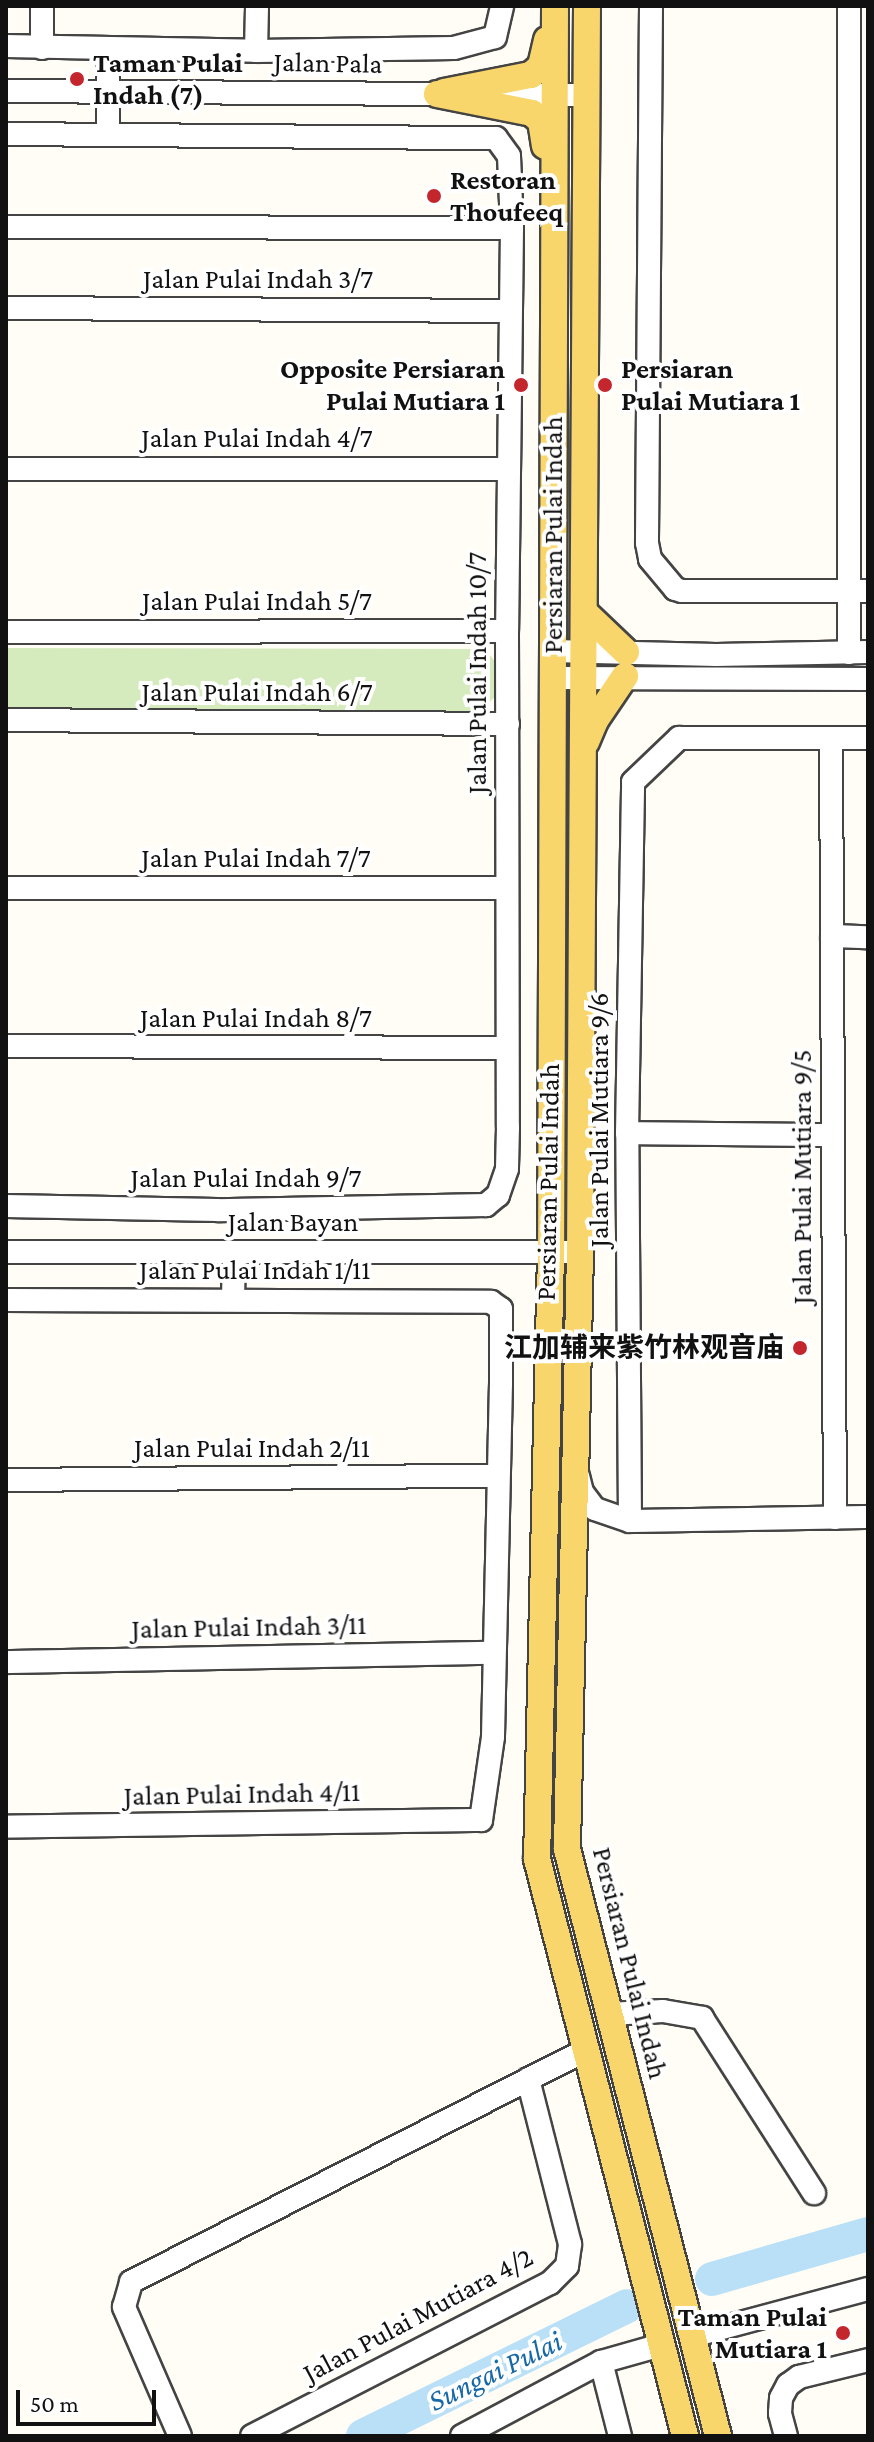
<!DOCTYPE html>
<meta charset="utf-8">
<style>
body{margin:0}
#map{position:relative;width:874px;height:2442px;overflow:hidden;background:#fffdf5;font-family:"Crimson Pro","Noto Sans SC",serif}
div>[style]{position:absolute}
.green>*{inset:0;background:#d5ebbd}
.river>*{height:34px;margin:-17px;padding:0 17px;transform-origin:17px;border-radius:17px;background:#b9e0f7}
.roads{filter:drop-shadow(2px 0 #444) drop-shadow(-2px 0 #444) drop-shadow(0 2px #444) drop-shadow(0 -2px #444)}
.minor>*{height:22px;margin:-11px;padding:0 11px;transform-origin:11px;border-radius:11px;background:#fff}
.major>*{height:26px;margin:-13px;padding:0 13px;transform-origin:13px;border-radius:13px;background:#f9d66b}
.dots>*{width:22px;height:22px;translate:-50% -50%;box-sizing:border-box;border:4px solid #fff;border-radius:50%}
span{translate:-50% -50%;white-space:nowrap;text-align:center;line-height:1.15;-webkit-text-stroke:8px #fff;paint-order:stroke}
.poi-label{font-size:28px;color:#111;font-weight:700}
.left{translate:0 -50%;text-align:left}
.right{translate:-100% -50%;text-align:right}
.street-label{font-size:28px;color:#111}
.water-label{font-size:30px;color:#1768a6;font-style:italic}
.frame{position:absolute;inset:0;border:8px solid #111;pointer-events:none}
.scale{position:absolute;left:16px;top:2390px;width:140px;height:36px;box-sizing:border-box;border:4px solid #111;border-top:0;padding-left:10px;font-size:24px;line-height:28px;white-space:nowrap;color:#111;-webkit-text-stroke:6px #fff;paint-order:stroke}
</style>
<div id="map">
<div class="green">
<i style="clip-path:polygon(6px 648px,485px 649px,494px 660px,496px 696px,479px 712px,6px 708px)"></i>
</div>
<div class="river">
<i style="left:712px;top:2279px;width:162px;rotate:-16.1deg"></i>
<i style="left:363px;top:2436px;width:294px;rotate:-26.2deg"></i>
</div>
<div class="roads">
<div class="minor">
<i style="left:651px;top:6px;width:537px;rotate:90.43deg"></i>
<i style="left:647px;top:543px;width:16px;rotate:79deg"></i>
<i style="left:650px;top:559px;width:39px;rotate:50deg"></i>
<i style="left:675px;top:589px;width:7px;rotate:16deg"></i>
<i style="left:682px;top:591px;width:186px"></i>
<i style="left:6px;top:46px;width:250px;rotate:1.1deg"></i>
<i style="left:256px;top:51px;width:198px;rotate:-0.9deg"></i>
<i style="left:454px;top:48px;width:42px;rotate:-15deg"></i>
<i style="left:495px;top:37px;width:32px;rotate:-77deg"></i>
<i style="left:42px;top:48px;width:42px;rotate:-90deg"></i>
<i style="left:256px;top:51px;width:45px;rotate:-88.7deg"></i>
<i style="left:6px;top:91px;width:580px;rotate:0.4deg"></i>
<i style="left:6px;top:134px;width:490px;rotate:0.5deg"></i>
<i style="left:496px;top:138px;width:22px;rotate:54deg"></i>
<i style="left:509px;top:156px;width:72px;rotate:87.6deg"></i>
<i style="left:512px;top:228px;width:403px;rotate:90.7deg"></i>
<i style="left:507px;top:631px;width:496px;rotate:89.9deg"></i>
<i style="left:508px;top:1127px;width:42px;rotate:91.4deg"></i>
<i style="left:507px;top:1169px;width:28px;rotate:109deg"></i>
<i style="left:498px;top:1195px;width:16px;rotate:140deg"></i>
<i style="left:486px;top:1205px;width:269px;rotate:178.9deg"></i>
<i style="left:217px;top:1210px;width:211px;rotate:-178.9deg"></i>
<i style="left:108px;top:135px;width:87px;rotate:-90deg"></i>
<i style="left:6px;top:227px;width:506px;rotate:0.11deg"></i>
<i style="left:6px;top:308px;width:504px;rotate:0.34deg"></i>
<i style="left:6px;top:469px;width:502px"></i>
<i style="left:6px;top:632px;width:501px;rotate:-0.11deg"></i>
<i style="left:553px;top:651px;width:163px;rotate:1.4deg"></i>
<i style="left:716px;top:655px;width:152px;rotate:-1.1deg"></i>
<i style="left:849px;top:653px;width:647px;rotate:-90deg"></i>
<i style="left:553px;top:678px;width:315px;rotate:0.2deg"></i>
<i style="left:6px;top:720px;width:502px;rotate:0.46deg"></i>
<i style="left:831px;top:738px;width:780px;rotate:89.71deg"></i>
<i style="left:6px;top:888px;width:500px"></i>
<i style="left:832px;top:936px;width:36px;rotate:2deg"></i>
<i style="left:6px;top:1046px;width:501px;rotate:0.23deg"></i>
<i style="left:627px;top:1133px;width:205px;rotate:0.6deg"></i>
<i style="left:6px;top:1252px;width:574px"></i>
<i style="left:233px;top:1299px;width:47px;rotate:-88.8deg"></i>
<i style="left:6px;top:1300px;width:485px;rotate:0.2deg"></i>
<i style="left:491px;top:1302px;width:12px;rotate:35deg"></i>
<i style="left:501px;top:1309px;width:74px;rotate:90deg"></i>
<i style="left:501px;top:1383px;width:354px;rotate:91.3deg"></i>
<i style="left:493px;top:1737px;width:84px;rotate:98.2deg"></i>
<i style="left:481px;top:1820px;width:475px;rotate:179.2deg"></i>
<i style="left:578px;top:1476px;width:16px;rotate:76deg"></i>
<i style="left:582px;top:1492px;width:21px;rotate:53deg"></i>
<i style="left:595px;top:1509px;width:37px;rotate:19deg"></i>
<i style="left:630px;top:1521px;width:238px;rotate:-1deg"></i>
<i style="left:6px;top:1480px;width:492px;rotate:-0.5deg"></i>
<i style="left:630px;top:1521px;width:388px;rotate:-90.4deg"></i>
<i style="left:627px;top:1133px;width:351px;rotate:-89deg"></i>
<i style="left:633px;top:782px;width:64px;rotate:-43.7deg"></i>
<i style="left:679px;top:738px;width:189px"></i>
<i style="left:6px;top:1662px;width:487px;rotate:-1.1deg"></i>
<i style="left:609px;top:2014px;width:54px;rotate:-3.2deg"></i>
<i style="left:663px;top:2011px;width:40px;rotate:10deg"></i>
<i style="left:702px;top:2018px;width:208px;rotate:57.4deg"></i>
<i style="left:692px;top:2336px;width:182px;rotate:-15deg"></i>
<i style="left:601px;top:2362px;width:76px;rotate:75.6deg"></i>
<i style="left:180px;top:2436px;width:141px;rotate:-113.5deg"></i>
<i style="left:124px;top:2307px;width:26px;rotate:-74deg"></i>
<i style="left:131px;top:2282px;width:511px;rotate:-27.02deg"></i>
<i style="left:252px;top:2436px;width:335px;rotate:-27.2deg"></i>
<i style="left:550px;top:2283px;width:24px;rotate:-45deg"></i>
<i style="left:567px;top:2266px;width:22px;rotate:-82deg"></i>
<i style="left:570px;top:2244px;width:170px;rotate:-104.3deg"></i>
<i style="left:462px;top:2436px;width:157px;rotate:-28deg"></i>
<i style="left:601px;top:2362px;width:62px;rotate:-15.8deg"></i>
<i style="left:786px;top:2436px;width:24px;rotate:-105deg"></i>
<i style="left:780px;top:2413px;width:15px;rotate:-86deg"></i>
<i style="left:781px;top:2398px;width:15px;rotate:-62deg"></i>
<i style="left:788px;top:2385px;width:14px;rotate:-36deg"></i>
<i style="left:799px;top:2377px;width:71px;rotate:-13.8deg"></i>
</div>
<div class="major">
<i style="left:555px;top:6px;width:1247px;rotate:90.18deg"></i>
<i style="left:551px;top:1253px;width:606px;rotate:91.32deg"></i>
<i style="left:537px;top:1859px;width:596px;rotate:75.61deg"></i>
<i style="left:587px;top:6px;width:1246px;rotate:90.32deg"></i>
<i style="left:580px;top:1252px;width:597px;rotate:91.25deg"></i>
<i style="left:567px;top:1849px;width:606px;rotate:75.57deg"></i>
<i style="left:444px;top:92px;width:89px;rotate:-11.1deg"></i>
<i style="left:531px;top:75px;width:13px;rotate:-42deg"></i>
<i style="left:541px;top:66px;width:27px;rotate:-77deg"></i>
<i style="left:437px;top:94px;width:97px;rotate:11.3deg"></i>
<i style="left:532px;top:113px;width:12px;rotate:42deg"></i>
<i style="left:541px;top:121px;width:25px;rotate:81deg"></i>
<i style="left:584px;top:612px;width:58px;rotate:43.6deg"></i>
<i style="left:586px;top:742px;width:25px;rotate:-67deg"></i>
<i style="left:596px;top:719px;width:52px;rotate:-56deg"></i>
</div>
</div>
<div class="dots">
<i style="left:77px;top:79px;background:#c4262e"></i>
<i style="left:434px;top:196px;background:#c4262e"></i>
<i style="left:521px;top:385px;background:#c4262e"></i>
<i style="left:605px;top:385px;background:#c4262e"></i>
<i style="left:800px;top:1348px;background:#c4262e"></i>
<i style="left:843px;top:2333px;background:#c4262e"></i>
</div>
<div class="poi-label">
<span class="left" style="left:93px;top:79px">Taman Pulai<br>Indah (7)</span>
<span class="left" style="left:450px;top:196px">Restoran<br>Thoufeeq</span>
<span class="right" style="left:505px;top:385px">Opposite Persiaran<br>Pulai Mutiara 1</span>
<span class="left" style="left:621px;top:385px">Persiaran<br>Pulai Mutiara 1</span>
<span class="right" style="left:784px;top:1348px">江加辅来紫竹林观音庙</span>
<span class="right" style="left:827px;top:2333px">Taman Pulai<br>Mutiara 1</span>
</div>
<div class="street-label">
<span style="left:328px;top:63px;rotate:1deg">Jalan Pala</span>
<span style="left:258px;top:279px">Jalan Pulai Indah 3/7</span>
<span style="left:257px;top:438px">Jalan Pulai Indah 4/7</span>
<span style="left:553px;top:535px;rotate:-90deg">Persiaran Pulai Indah</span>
<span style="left:257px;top:601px">Jalan Pulai Indah 5/7</span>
<span style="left:477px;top:673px;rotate:-90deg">Jalan Pulai Indah 10/7</span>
<span style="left:257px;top:692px">Jalan Pulai Indah 6/7</span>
<span style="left:256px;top:858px">Jalan Pulai Indah 7/7</span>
<span style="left:256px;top:1018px">Jalan Pulai Indah 8/7</span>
<span style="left:599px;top:1120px;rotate:-90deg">Jalan Pulai Mutiara 9/6</span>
<span style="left:802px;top:1177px;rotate:-90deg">Jalan Pulai Mutiara 9/5</span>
<span style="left:246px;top:1178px">Jalan Pulai Indah 9/7</span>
<span style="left:548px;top:1182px;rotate:-89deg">Persiaran Pulai Indah</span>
<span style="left:293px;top:1222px">Jalan Bayan</span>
<span style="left:255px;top:1270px">Jalan Pulai Indah 1/11</span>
<span style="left:252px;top:1448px">Jalan Pulai Indah 2/11</span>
<span style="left:249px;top:1627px;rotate:-1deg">Jalan Pulai Indah 3/11</span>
<span style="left:242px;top:1794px;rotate:-1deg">Jalan Pulai Indah 4/11</span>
<span style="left:630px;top:1963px;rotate:76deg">Persiaran Pulai Indah</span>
<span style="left:418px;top:2315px;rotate:-28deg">Jalan Pulai Mutiara 4/2</span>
</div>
<div class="water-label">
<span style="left:495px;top:2371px;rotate:-26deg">Sungai Pulai</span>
</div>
<div class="frame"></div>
<div class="scale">50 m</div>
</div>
